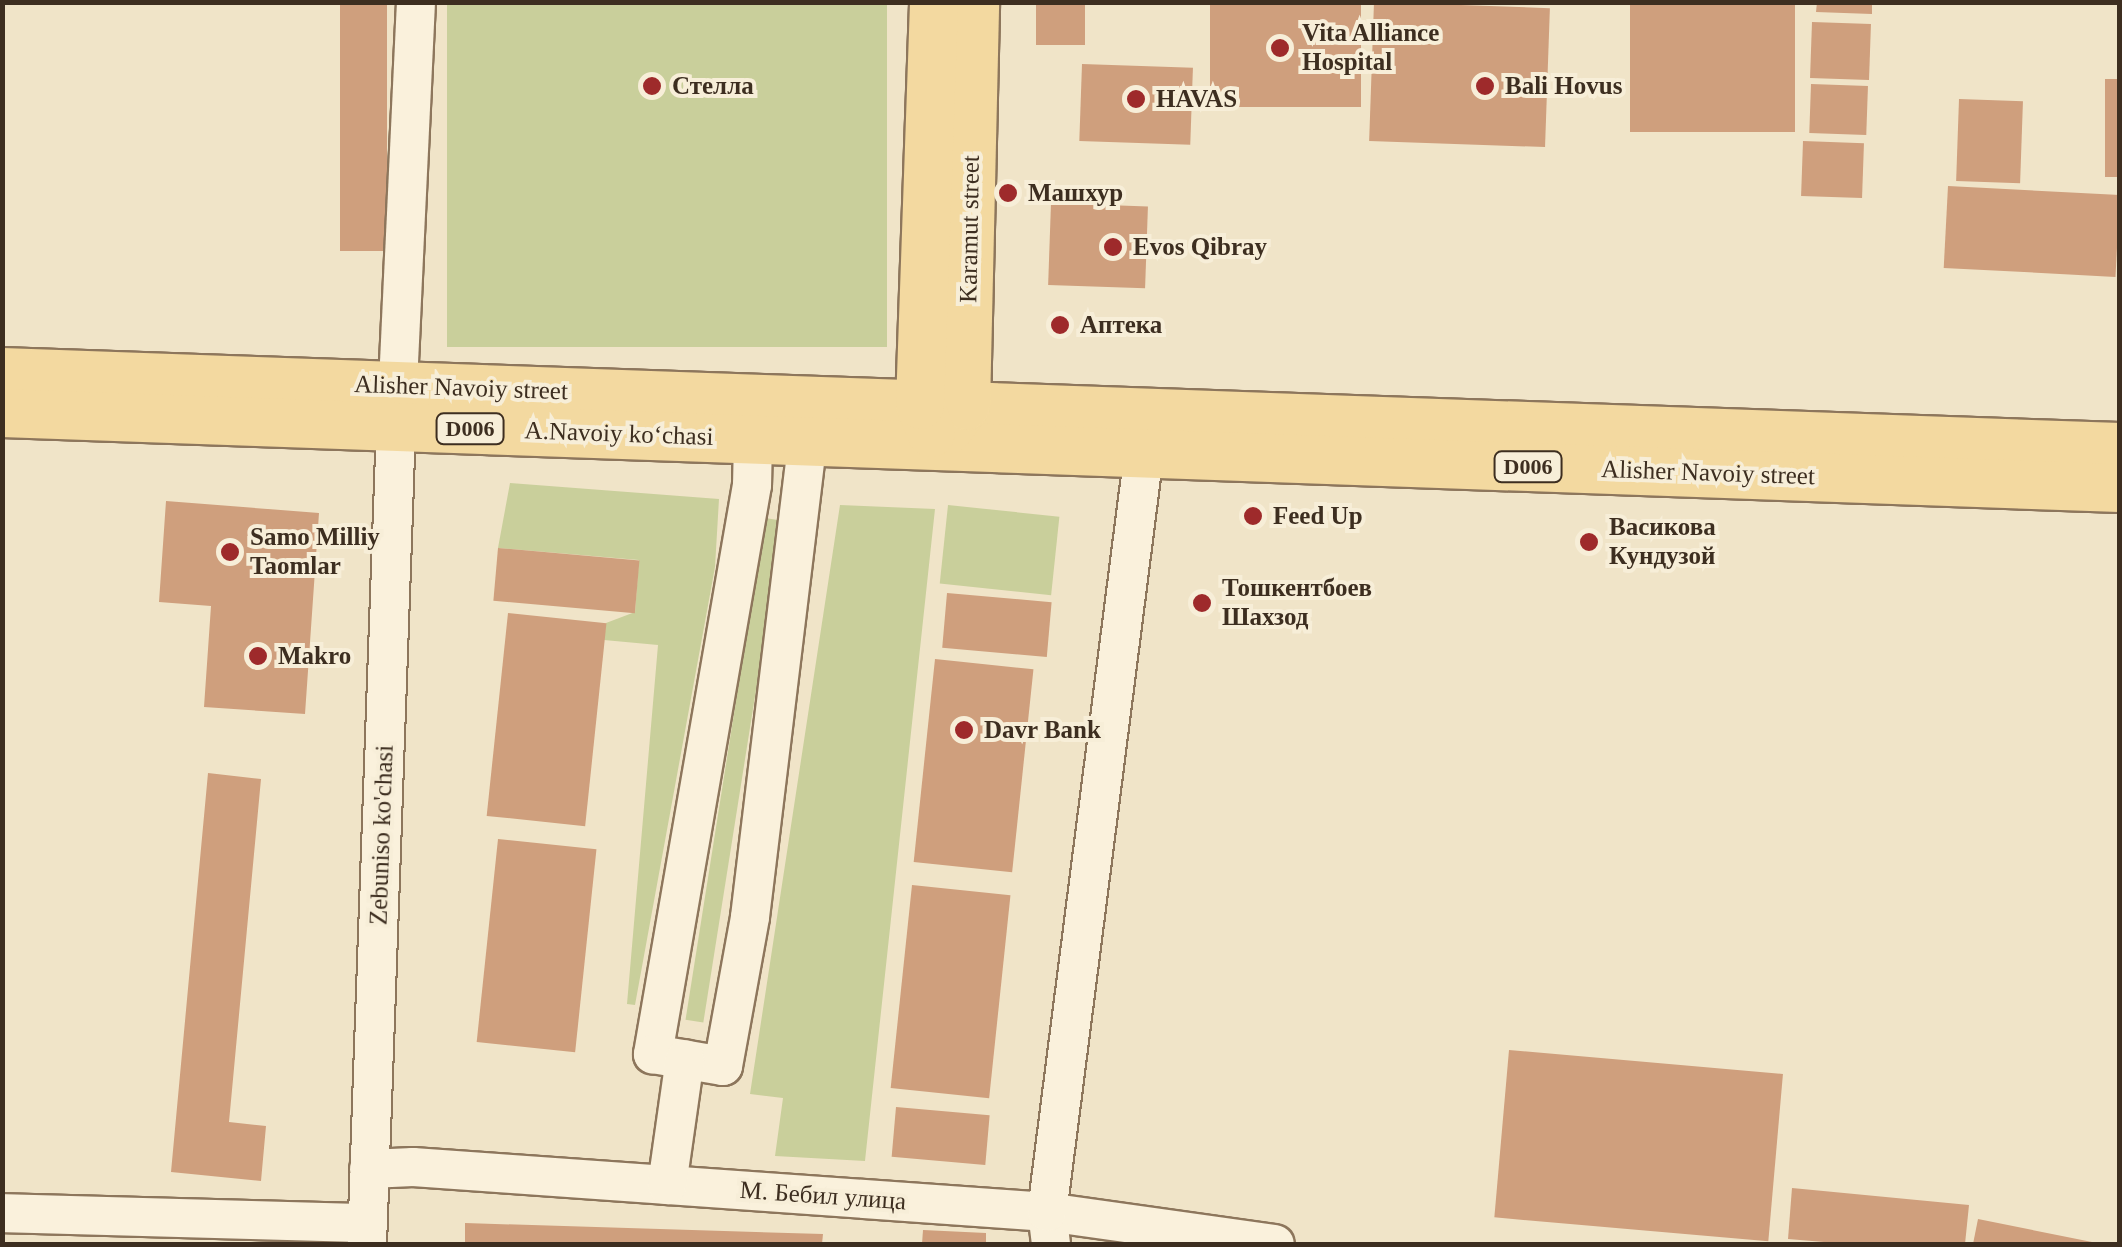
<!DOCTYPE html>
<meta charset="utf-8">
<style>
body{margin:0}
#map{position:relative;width:2122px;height:1247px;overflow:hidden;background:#f0e4c8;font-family:"Times New Roman",serif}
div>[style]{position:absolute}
.green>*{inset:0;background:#c9cf9b;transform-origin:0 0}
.building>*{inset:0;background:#cf9f7d;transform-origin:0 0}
.roads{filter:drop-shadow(2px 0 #8d765c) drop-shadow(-2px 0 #8d765c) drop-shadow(0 2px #8d765c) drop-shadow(0 -2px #8d765c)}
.minor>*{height:38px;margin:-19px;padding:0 19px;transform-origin:19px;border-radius:19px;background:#faf1dc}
.major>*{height:48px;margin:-24px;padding:0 24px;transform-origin:24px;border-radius:24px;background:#f3d9a0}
.dots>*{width:28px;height:28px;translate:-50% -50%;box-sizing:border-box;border:5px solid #f7eed8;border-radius:50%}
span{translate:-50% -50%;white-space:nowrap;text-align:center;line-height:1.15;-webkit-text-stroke:8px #f7eed8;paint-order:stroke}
.shield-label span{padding:2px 8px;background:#f7eed8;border:2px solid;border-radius:8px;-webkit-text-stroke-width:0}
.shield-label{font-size:22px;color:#3d2e20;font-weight:700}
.poi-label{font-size:25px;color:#3d2e20;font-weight:700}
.left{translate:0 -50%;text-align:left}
.street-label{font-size:25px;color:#3d2e20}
.frame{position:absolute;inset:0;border:5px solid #3d2e20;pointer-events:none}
</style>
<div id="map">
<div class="green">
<i style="left:447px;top:3px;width:440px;height:344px"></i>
<i style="clip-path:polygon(510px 483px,719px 499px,715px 567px,635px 1005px,627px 1004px,658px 645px,604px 640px,606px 623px,635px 612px,639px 560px,498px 548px)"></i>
<i style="clip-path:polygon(840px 505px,935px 509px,865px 1161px,775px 1156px,783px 1098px,750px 1094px)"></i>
<i style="left:948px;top:505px;width:112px;height:79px;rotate:6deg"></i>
<i style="left:765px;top:518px;width:18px;height:508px;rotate:9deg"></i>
</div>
<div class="building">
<i style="left:340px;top:2px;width:47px;height:249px"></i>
<i style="left:1036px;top:2px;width:49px;height:43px"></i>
<i style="left:1210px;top:2px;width:151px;height:105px"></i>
<i style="left:1374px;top:2px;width:176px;height:139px;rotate:2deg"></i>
<i style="left:1630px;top:2px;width:165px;height:130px"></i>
<i style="clip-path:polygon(1817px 2px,1872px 2px,1872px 14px,1816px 12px)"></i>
<i style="left:1812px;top:22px;width:59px;height:56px;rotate:2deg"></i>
<i style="left:1082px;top:64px;width:111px;height:77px;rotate:2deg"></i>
<i style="left:2105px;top:79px;width:15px;height:98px"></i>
<i style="left:1811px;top:84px;width:57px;height:49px;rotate:2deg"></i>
<i style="left:1959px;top:99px;width:64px;height:82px;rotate:2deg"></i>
<i style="left:1803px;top:141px;width:61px;height:55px;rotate:2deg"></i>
<i style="left:1948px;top:186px;width:172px;height:82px;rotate:3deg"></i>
<i style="left:1051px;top:203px;width:97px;height:82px;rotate:2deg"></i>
<i style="clip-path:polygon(166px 501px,319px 513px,305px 714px,204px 707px,211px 606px,159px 602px)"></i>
<i style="left:498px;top:548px;width:142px;height:53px;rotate:5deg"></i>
<i style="left:947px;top:593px;width:105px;height:55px;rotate:5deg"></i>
<i style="left:508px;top:613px;width:99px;height:204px;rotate:6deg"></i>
<i style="left:935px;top:659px;width:99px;height:204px;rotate:6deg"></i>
<i style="clip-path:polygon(208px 773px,261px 779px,229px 1122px,266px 1126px,261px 1181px,171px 1172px)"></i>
<i style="left:498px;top:839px;width:99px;height:204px;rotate:6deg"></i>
<i style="left:912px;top:885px;width:99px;height:204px;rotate:6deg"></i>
<i style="left:1509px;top:1050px;width:275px;height:168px;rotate:5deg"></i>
<i style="left:896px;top:1107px;width:94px;height:50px;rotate:5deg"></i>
<i style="clip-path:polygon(1792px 1188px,1969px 1205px,1965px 1244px,1848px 1244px,1788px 1239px)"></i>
<i style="clip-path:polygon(1978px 1219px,2097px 1243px,2097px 1244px,1973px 1244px)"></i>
<i style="clip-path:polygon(465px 1223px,823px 1234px,822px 1244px,465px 1244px)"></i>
<i style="clip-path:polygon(923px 1230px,986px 1233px,986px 1244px,922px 1244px)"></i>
</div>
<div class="roads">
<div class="minor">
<i style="left:753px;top:439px;width:46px;rotate:91.2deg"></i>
<i style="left:752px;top:485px;width:578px;rotate:99.87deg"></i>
<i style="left:653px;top:1054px;width:71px;rotate:9.7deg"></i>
<i style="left:723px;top:1066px;width:151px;rotate:-79.7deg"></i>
<i style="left:750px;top:917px;width:480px;rotate:-83.1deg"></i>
<i style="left:369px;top:1169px;width:44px;rotate:-2.6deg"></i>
<i style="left:413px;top:1167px;width:636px;rotate:4.06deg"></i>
<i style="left:1047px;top:1212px;width:230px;rotate:8deg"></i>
<i style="left:667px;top:1185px;width:127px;rotate:-81.9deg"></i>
<i style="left:2px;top:1213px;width:366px;rotate:1.6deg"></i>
<i style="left:367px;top:1244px;width:819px;rotate:-87.97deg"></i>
<i style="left:396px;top:426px;width:424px;rotate:-87.3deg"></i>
<i style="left:1051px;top:1244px;width:32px;rotate:-97deg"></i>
<i style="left:1047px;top:1212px;width:765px;rotate:-82.72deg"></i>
</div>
<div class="major">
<i style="left:2px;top:372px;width:2119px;rotate:2.03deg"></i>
<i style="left:2px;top:413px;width:2119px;rotate:2.03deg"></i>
<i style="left:948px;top:430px;width:30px;rotate:-53deg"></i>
<i style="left:966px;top:406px;width:404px;rotate:-88.7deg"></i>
<i style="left:931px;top:433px;width:30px;rotate:-111deg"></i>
<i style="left:920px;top:405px;width:403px;rotate:-88deg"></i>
</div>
</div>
<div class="dots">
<i style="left:1280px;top:48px;background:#9e2a2b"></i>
<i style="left:652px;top:86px;background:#9e2a2b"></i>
<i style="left:1485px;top:86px;background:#9e2a2b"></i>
<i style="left:1136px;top:99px;background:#9e2a2b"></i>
<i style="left:1008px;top:193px;background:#9e2a2b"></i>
<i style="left:1113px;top:247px;background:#9e2a2b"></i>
<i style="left:1060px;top:325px;background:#9e2a2b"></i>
<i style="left:1253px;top:516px;background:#9e2a2b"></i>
<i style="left:1589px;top:542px;background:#9e2a2b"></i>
<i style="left:230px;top:552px;background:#9e2a2b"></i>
<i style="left:1202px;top:603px;background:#9e2a2b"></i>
<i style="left:258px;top:656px;background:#9e2a2b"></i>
<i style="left:964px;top:730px;background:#9e2a2b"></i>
</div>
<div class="shield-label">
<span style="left:470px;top:429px">D006</span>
<span style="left:1528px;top:467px">D006</span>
</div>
<div class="poi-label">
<span class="left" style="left:1302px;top:48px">Vita Alliance<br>Hospital</span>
<span class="left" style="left:672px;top:86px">Стелла</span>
<span class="left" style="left:1505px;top:86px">Bali Hovus</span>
<span class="left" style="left:1156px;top:99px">HAVAS</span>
<span class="left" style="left:1028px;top:193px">Машхур</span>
<span class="left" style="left:1133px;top:247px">Evos Qibray</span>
<span class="left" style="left:1080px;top:325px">Аптека</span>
<span class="left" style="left:1273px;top:516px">Feed Up</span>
<span class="left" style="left:1609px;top:542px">Васикова<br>Кундузой</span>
<span class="left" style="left:250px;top:552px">Samo Milliy<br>Taomlar</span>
<span class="left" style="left:1222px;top:603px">Тошкентбоев<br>Шахзод</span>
<span class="left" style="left:278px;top:656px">Makro</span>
<span class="left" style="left:984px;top:730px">Davr Bank</span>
</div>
<div class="street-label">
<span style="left:970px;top:229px;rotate:-89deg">Karamut street</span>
<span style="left:461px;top:388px;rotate:2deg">Alisher Navoiy street</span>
<span style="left:619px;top:434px;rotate:2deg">A.Navoiy ko‘chasi</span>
<span style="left:1708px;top:473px;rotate:2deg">Alisher Navoiy street</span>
<span style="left:382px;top:835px;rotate:-88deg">Zebuniso ko'chasi</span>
<span style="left:823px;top:1196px;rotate:4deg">М. Бебил улица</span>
</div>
<div class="frame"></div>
</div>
